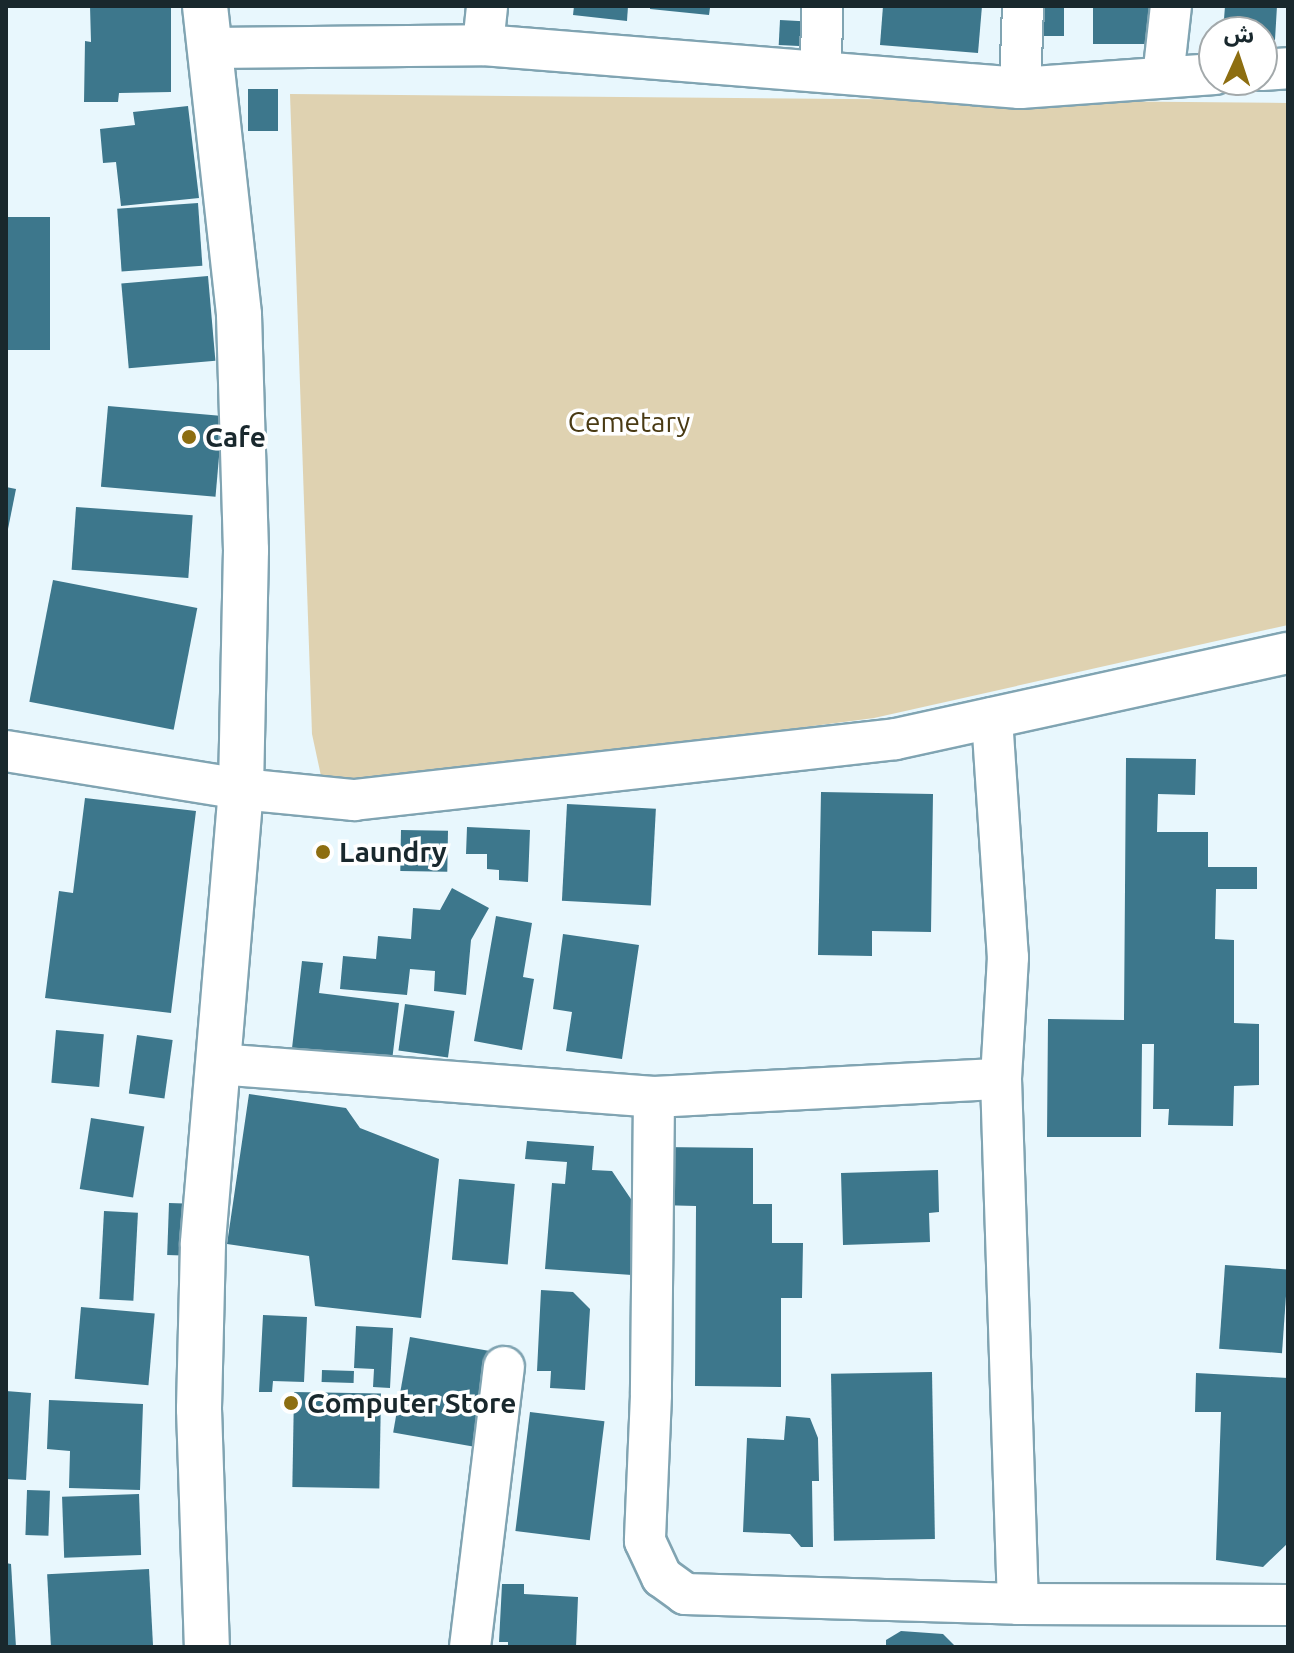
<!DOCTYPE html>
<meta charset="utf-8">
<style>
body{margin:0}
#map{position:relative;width:1294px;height:1653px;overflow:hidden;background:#e8f7fd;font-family:Ubuntu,"Noto Sans Arabic",sans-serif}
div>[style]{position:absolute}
.green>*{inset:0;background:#dfd2b1}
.building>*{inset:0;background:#3d778c;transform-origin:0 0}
.roads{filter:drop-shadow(2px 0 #80a4b2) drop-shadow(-2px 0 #80a4b2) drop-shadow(0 2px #80a4b2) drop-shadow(0 -2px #80a4b2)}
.street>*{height:40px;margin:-20px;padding:0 20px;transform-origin:20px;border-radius:20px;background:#fff}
.secondary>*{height:44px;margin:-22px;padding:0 22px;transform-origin:22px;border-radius:22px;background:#fff}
.dots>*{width:22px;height:22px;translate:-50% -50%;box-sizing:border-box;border:4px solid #fff;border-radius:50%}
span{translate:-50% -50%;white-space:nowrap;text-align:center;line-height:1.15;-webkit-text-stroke:7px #fff;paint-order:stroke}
.park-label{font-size:28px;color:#493a13}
.poi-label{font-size:28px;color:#19282d;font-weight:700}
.left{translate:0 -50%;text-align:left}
.frame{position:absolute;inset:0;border:8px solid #19282d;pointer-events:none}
.north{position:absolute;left:1198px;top:16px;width:80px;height:80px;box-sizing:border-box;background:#fff;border:2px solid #a3a9ab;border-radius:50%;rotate:3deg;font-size:22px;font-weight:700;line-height:32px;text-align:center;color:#19282d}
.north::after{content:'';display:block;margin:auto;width:28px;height:36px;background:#8d6e11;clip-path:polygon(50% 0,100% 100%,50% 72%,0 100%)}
</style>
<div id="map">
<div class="green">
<i style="clip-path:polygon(290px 94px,1288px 103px,1288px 625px,874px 718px,324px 790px,312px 734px)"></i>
</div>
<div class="building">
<i style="clip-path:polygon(90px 6px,171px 6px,171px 92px,119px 93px,118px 102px,84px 102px,85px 41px,91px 42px)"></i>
<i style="clip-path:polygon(574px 6px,628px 6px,627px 21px,573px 15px)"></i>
<i style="clip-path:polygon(650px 6px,695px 6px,710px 8px,709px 15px,650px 9px)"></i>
<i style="clip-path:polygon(883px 6px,982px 6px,978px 53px,880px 45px)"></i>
<i style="left:1034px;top:6px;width:30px;height:30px"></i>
<i style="left:1093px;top:6px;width:58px;height:38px"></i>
<i style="clip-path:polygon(1225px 6px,1277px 6px,1275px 40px,1262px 39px,1262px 32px,1223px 32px)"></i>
<i style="left:780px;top:20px;width:60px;height:25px;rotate:3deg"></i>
<i style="left:248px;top:89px;width:30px;height:42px"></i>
<i style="clip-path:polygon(188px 106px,199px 198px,121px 206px,116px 162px,103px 163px,100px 129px,135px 125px,133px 112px)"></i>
<i style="left:198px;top:203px;width:63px;height:81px;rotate:86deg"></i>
<i style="left:6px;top:217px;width:44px;height:133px"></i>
<i style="left:208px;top:276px;width:85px;height:87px;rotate:85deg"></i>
<i style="left:108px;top:406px;width:115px;height:81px;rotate:5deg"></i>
<i style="clip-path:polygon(6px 487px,16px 489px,7px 534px,6px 534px)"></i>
<i style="left:76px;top:507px;width:117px;height:63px;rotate:4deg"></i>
<i style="left:53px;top:580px;width:147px;height:124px;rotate:11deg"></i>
<i style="clip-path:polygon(1126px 758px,1196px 759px,1195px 795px,1158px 794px,1157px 832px,1208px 832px,1208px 867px,1257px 867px,1257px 889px,1216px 889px,1215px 939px,1234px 940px,1234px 1023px,1259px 1024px,1259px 1085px,1234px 1086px,1233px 1126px,1168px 1125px,1169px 1109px,1153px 1109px,1154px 1044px,1142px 1044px,1141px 1137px,1047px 1137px,1048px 1019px,1124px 1020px)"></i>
<i style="clip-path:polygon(821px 792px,933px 794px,931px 932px,872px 931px,872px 956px,818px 955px)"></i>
<i style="clip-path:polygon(85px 798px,196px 811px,171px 1013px,45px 998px,59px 891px,73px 893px)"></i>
<i style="left:567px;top:804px;width:89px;height:97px;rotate:3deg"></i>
<i style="clip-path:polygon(467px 827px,530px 830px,528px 882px,499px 880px,499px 870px,487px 869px,487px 854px,466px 854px)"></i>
<i style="left:401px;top:830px;width:47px;height:41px;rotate:1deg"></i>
<i style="clip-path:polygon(452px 888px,489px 908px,471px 940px,466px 995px,434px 991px,435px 971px,410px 969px,407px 995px,340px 989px,343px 956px,376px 959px,378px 936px,411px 939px,413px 908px,440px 910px)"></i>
<i style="clip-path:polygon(496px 916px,532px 923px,523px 977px,534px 979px,522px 1050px,474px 1041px)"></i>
<i style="clip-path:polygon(563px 934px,639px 945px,622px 1059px,566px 1051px,572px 1012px,553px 1009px)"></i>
<i style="clip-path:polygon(302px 961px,323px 963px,319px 993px,399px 1003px,391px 1069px,291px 1057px)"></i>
<i style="left:405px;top:1004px;width:50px;height:47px;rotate:8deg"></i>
<i style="left:56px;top:1030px;width:48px;height:53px;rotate:5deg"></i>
<i style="left:137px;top:1035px;width:36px;height:59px;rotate:8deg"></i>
<i style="clip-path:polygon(249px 1094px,346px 1108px,360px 1128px,439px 1159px,421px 1318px,315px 1306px,309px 1256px,227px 1244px)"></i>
<i style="left:91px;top:1118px;width:54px;height:72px;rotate:9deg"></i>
<i style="clip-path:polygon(527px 1141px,594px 1146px,592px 1170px,612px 1171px,637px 1208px,632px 1275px,545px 1269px,552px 1183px,565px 1184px,567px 1162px,525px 1159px)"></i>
<i style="clip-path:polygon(659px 1147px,753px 1148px,753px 1204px,772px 1204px,772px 1243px,803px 1243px,802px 1298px,781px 1298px,781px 1387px,695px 1386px,696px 1206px,658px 1205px)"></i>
<i style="clip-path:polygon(938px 1170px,939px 1212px,929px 1213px,930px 1242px,843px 1245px,841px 1173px)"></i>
<i style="left:459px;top:1179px;width:56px;height:81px;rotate:5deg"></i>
<i style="left:169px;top:1203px;width:23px;height:52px;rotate:2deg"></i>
<i style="left:104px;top:1211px;width:34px;height:88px;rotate:3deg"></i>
<i style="left:1225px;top:1265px;width:63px;height:84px;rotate:4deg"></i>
<i style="clip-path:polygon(541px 1290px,573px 1292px,590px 1309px,585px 1390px,550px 1388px,551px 1371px,537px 1371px)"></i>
<i style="left:81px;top:1307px;width:74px;height:72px;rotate:5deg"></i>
<i style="clip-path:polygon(263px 1315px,307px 1317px,304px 1382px,273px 1381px,272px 1392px,259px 1392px)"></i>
<i style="clip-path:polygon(356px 1326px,393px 1328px,390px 1388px,373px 1387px,374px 1369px,354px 1368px)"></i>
<i style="left:410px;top:1337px;width:94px;height:97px;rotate:10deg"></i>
<i style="left:322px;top:1370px;width:32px;height:12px;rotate:2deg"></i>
<i style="left:932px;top:1372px;width:167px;height:101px;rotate:89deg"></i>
<i style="clip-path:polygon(1196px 1373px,1288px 1378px,1288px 1543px,1263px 1567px,1216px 1560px,1221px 1412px,1195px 1412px)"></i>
<i style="clip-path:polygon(6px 1391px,31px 1393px,26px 1480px,6px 1479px)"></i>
<i style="left:294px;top:1392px;width:87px;height:95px;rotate:1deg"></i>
<i style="clip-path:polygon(49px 1400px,143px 1404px,140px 1490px,69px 1488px,70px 1451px,47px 1449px)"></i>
<i style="left:530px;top:1412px;width:75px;height:120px;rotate:7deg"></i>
<i style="clip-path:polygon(786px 1416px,810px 1418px,818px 1438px,819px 1481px,812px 1481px,813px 1547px,801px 1547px,790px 1534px,743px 1532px,747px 1438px,784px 1440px)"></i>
<i style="left:27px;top:1490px;width:23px;height:45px;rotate:2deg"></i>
<i style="left:139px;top:1494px;width:61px;height:77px;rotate:88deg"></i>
<i style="clip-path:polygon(6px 1563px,11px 1564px,16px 1647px,6px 1647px)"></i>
<i style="left:149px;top:1569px;width:78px;height:102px;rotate:87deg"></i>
<i style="clip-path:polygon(502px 1584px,524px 1584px,524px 1594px,578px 1597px,576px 1647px,508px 1647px,508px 1642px,499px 1642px)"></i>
<i style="clip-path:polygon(901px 1631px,943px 1634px,956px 1647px,886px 1647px,886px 1640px)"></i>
</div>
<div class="roads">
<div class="street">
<i style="left:483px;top:45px;width:39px;rotate:-84deg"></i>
<i style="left:211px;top:48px;width:272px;rotate:-0.6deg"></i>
<i style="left:483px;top:45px;width:539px;rotate:4.58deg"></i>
<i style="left:1020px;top:88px;width:195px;rotate:-4.1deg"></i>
<i style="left:1262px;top:70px;width:26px;rotate:-4deg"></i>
<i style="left:821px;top:71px;width:65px;rotate:-89.1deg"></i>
<i style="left:1163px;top:77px;width:71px;rotate:-83.6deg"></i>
<i style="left:1020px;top:88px;width:82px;rotate:-87.9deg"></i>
<i style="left:992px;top:718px;width:240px;rotate:86.2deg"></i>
<i style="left:1008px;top:957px;width:122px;rotate:93.3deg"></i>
<i style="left:1001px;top:1079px;width:525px;rotate:88.15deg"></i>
<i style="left:6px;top:751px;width:238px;rotate:9.2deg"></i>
<i style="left:241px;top:789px;width:114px;rotate:5.6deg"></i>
<i style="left:354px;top:800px;width:545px;rotate:-6.42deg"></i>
<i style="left:896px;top:739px;width:401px;rotate:-12.4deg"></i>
<i style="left:217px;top:1064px;width:438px;rotate:4.3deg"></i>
<i style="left:654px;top:1097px;width:347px;rotate:-3deg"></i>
<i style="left:654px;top:1097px;width:298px;rotate:90.6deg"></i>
<i style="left:651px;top:1395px;width:146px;rotate:92.4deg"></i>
<i style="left:645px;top:1541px;width:40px;rotate:65deg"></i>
<i style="left:662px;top:1577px;width:29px;rotate:36deg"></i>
<i style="left:685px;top:1594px;width:333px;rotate:1.7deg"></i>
<i style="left:1018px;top:1604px;width:270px;rotate:0.2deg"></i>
<i style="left:470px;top:1647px;width:282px;rotate:-83.1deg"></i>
</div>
<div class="secondary">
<i style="left:205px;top:6px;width:311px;rotate:83.7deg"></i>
<i style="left:239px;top:315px;width:235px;rotate:88.3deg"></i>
<i style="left:246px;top:550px;width:239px;rotate:91.2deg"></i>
<i style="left:241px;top:789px;width:457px;rotate:94.8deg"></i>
<i style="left:203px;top:1244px;width:165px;rotate:91.4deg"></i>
<i style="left:199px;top:1409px;width:238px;rotate:88.1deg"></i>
</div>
</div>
<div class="dots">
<i style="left:189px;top:437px;background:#8d6e11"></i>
<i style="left:323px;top:852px;background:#8d6e11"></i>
<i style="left:291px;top:1403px;background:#8d6e11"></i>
</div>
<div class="park-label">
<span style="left:629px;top:422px">Cemetary</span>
</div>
<div class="poi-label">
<span class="left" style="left:205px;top:437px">Cafe</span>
<span class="left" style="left:339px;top:852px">Laundry</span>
<span class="left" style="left:307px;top:1403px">Computer Store</span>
</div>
<div class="frame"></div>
<div class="north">ش</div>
</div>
